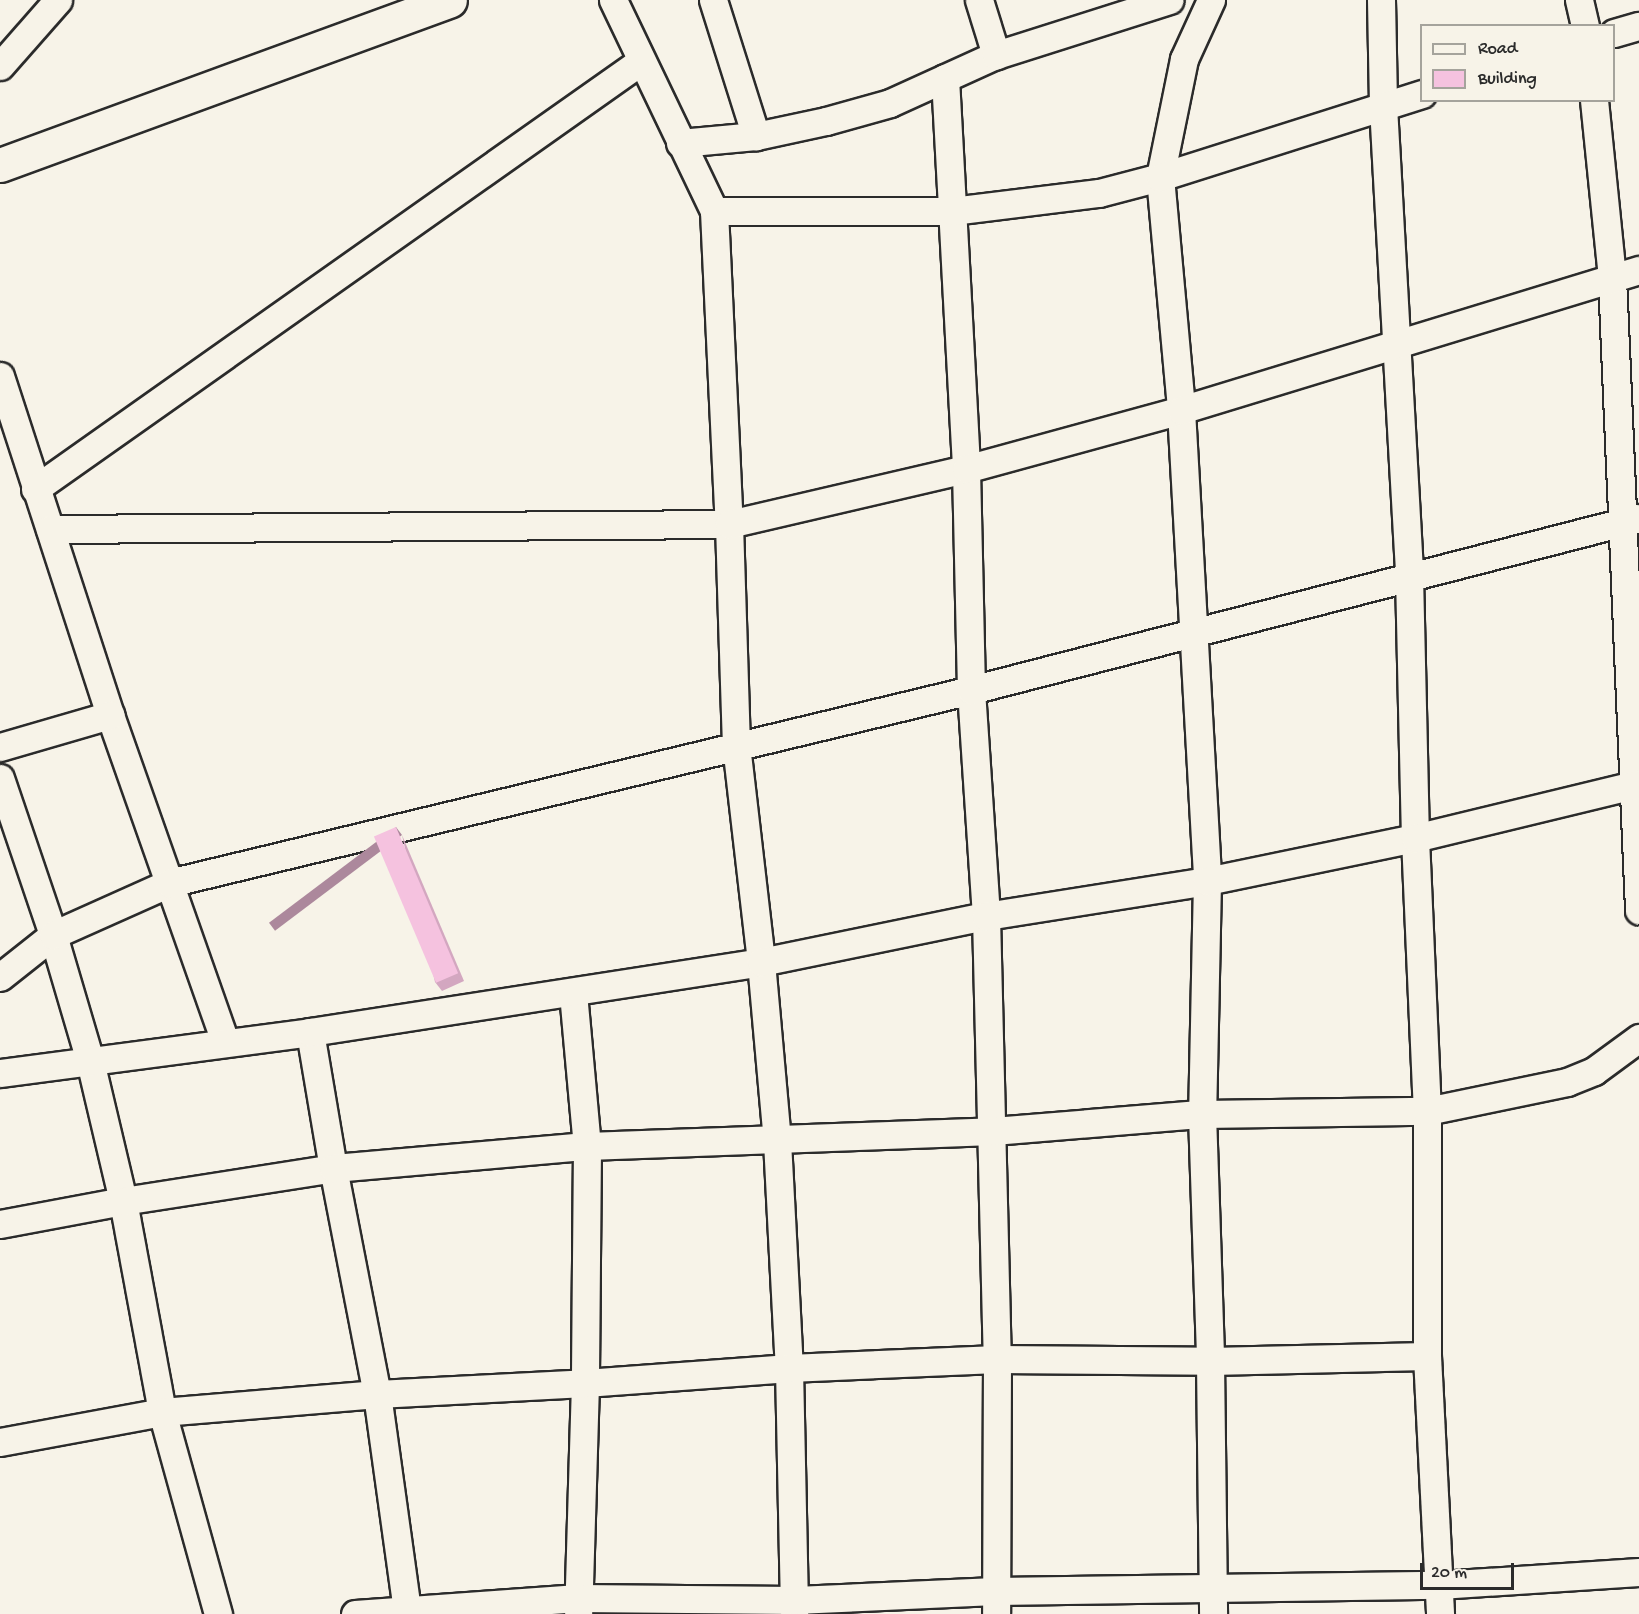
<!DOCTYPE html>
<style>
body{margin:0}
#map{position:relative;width:1639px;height:1614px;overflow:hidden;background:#f7f3e8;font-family:"Gochi Hand",sans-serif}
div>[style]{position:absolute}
.roads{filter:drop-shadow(2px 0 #2b2b2b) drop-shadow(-2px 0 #2b2b2b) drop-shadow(0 2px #2b2b2b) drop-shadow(0 -2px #2b2b2b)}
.street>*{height:27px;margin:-13.5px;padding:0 13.5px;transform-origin:13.5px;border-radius:13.5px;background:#f7f3e8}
.secondary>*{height:33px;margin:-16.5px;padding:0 16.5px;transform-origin:16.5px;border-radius:16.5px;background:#f7f3e8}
.wall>*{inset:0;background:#d3a7c0}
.shaded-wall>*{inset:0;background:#ac889c;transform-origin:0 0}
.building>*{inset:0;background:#f5c2df;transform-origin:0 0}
span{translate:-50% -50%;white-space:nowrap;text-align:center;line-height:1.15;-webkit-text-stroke:4.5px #f7f3e8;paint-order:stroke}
.legend{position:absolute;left:1420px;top:24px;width:195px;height:78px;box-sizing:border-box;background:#f7f3e8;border:2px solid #a5a39c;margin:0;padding:8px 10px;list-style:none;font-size:18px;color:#2b2b2b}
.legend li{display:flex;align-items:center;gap:12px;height:30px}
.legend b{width:30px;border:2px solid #a5a39c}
.scale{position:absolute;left:1420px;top:1563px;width:94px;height:27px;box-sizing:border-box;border:3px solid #2b2b2b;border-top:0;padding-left:8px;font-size:18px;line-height:21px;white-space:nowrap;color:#2b2b2b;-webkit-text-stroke:4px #f7f3e8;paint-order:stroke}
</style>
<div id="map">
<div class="roads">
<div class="street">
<i style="left:613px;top:0;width:234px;rotate:64.4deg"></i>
<i style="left:714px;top:211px;width:313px;rotate:87.3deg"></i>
<i style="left:729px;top:524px;width:221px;rotate:88.2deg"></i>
<i style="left:736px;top:745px;width:218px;rotate:83.4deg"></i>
<i style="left:761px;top:962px;width:180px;rotate:84.9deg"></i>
<i style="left:777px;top:1141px;width:227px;rotate:87deg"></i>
<i style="left:789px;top:1368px;width:246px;rotate:88.8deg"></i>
<i style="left:713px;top:0;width:143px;rotate:72.5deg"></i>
<i style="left:979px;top:0;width:58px;rotate:72.8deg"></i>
<i style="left:1211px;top:0;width:65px;rotate:114.6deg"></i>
<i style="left:1184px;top:59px;width:120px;rotate:101.5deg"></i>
<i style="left:1160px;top:177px;width:234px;rotate:84.8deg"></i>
<i style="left:1181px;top:410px;width:472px;rotate:86.8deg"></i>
<i style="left:1207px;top:881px;width:233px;rotate:91.2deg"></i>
<i style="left:1202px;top:1114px;width:247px;rotate:88.1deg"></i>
<i style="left:1210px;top:1361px;width:253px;rotate:89.3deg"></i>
<i style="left:1381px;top:0;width:106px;rotate:88.9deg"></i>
<i style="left:1383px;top:106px;width:470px;rotate:86.8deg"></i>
<i style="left:1409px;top:575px;width:263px;rotate:88.7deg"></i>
<i style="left:1415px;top:838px;width:273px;rotate:87.5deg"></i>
<i style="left:1427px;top:1111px;width:245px;rotate:90deg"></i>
<i style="left:1427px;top:1356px;width:258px;rotate:87.1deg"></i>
<i style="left:1579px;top:0;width:27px;rotate:77deg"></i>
<i style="left:1614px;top:33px;width:26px;rotate:-16deg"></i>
<i style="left:0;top:66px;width:88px;rotate:-48.7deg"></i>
<i style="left:945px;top:78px;width:392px;rotate:86.9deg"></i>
<i style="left:966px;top:469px;width:221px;rotate:88.7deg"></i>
<i style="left:971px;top:690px;width:226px;rotate:86.2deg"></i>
<i style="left:986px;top:916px;width:443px;rotate:88.6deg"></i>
<i style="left:997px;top:1359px;width:255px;rotate:90.2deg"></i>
<i style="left:1594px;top:100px;width:179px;rotate:84.2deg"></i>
<i style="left:1612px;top:278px;width:633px;rotate:87.55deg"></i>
<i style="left:680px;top:143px;width:76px;rotate:-5.3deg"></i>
<i style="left:756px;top:136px;width:72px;rotate:-12.1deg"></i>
<i style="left:826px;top:121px;width:66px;rotate:-15.7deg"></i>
<i style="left:890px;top:103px;width:116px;rotate:-24.4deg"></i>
<i style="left:996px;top:55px;width:182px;rotate:-17.6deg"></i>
<i style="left:714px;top:211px;width:238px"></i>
<i style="left:952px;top:211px;width:148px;rotate:-7deg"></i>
<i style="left:1099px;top:193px;width:63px;rotate:-14.7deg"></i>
<i style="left:1160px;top:177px;width:275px;rotate:-17.6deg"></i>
<i style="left:0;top:376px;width:356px;rotate:72deg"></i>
<i style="left:110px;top:715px;width:347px;rotate:70.6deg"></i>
<i style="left:35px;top:489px;width:742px;rotate:-35.23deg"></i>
<i style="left:50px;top:529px;width:679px;rotate:-0.42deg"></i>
<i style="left:729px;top:524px;width:243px;rotate:-13.1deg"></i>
<i style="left:966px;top:469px;width:223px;rotate:-15.3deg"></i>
<i style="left:1181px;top:410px;width:479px;rotate:-17deg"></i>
<i style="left:0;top:747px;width:115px;rotate:-16.2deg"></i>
<i style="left:0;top:778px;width:166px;rotate:71.3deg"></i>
<i style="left:53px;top:935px;width:131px;rotate:73.6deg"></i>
<i style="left:90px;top:1061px;width:144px;rotate:76.7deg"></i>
<i style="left:123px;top:1201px;width:215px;rotate:79.5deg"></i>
<i style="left:162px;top:1412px;width:210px;rotate:74.5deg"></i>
<i style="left:0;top:977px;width:68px;rotate:-38.4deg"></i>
<i style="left:53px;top:935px;width:127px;rotate:-24.1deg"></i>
<i style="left:169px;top:883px;width:825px;rotate:-13.53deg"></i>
<i style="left:971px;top:690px;width:690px;rotate:-14.44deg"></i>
<i style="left:573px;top:993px;width:154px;rotate:84.8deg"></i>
<i style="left:587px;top:1146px;width:237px;rotate:90.5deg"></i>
<i style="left:585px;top:1383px;width:231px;rotate:91.7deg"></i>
<i style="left:310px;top:1032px;width:138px;rotate:80.4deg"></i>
<i style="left:333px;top:1168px;width:230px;rotate:79deg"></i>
<i style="left:377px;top:1394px;width:217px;rotate:82.1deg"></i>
<i style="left:0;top:1073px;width:313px;rotate:-7.5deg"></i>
<i style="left:310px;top:1032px;width:456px;rotate:-8.8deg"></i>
<i style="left:761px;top:962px;width:230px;rotate:-11.6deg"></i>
<i style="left:986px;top:916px;width:224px;rotate:-9deg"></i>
<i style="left:1207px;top:881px;width:212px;rotate:-11.7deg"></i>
<i style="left:1415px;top:838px;width:230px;rotate:-13.6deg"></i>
<i style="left:0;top:1224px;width:125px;rotate:-10.6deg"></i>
<i style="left:123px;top:1201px;width:213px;rotate:-8.9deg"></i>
<i style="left:333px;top:1168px;width:255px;rotate:-5deg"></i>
<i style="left:587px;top:1146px;width:406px;rotate:-2.1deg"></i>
<i style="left:993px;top:1131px;width:210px;rotate:-4.7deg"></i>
<i style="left:1202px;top:1114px;width:225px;rotate:-0.8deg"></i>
<i style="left:1427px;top:1111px;width:143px;rotate:-11.7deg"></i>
<i style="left:1567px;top:1082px;width:29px;rotate:-22deg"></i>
<i style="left:1594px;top:1071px;width:56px;rotate:-36.3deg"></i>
<i style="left:0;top:1442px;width:165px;rotate:-10.5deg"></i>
<i style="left:162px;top:1412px;width:216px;rotate:-4.8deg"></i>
<i style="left:377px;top:1394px;width:208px;rotate:-3deg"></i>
<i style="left:585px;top:1383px;width:205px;rotate:-4.2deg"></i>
<i style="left:789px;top:1368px;width:208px;rotate:-2.5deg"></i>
<i style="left:997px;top:1359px;width:213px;rotate:0.5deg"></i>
<i style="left:1210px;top:1361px;width:217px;rotate:-1.3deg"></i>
<i style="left:355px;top:1614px;width:224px;rotate:-4.1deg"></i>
<i style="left:578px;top:1598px;width:217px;rotate:0.5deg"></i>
<i style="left:795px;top:1600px;width:200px;rotate:-2.6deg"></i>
<i style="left:995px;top:1591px;width:444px;rotate:-0.8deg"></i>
<i style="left:1439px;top:1585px;width:200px;rotate:-3.7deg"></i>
</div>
<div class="secondary">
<i style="left:0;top:165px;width:479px;rotate:-20.1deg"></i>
</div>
</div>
<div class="wall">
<i style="clip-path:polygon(402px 835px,464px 981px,442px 991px,435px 982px)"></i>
</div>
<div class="shaded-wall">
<i style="left:396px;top:827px;width:10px;height:159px;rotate:53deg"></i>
</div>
<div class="building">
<i style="left:396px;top:827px;width:159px;height:24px;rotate:67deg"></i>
</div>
<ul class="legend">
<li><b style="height:8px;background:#f7f3e8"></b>Road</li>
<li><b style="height:16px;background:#f5c2df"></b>Building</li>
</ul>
<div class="scale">20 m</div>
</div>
